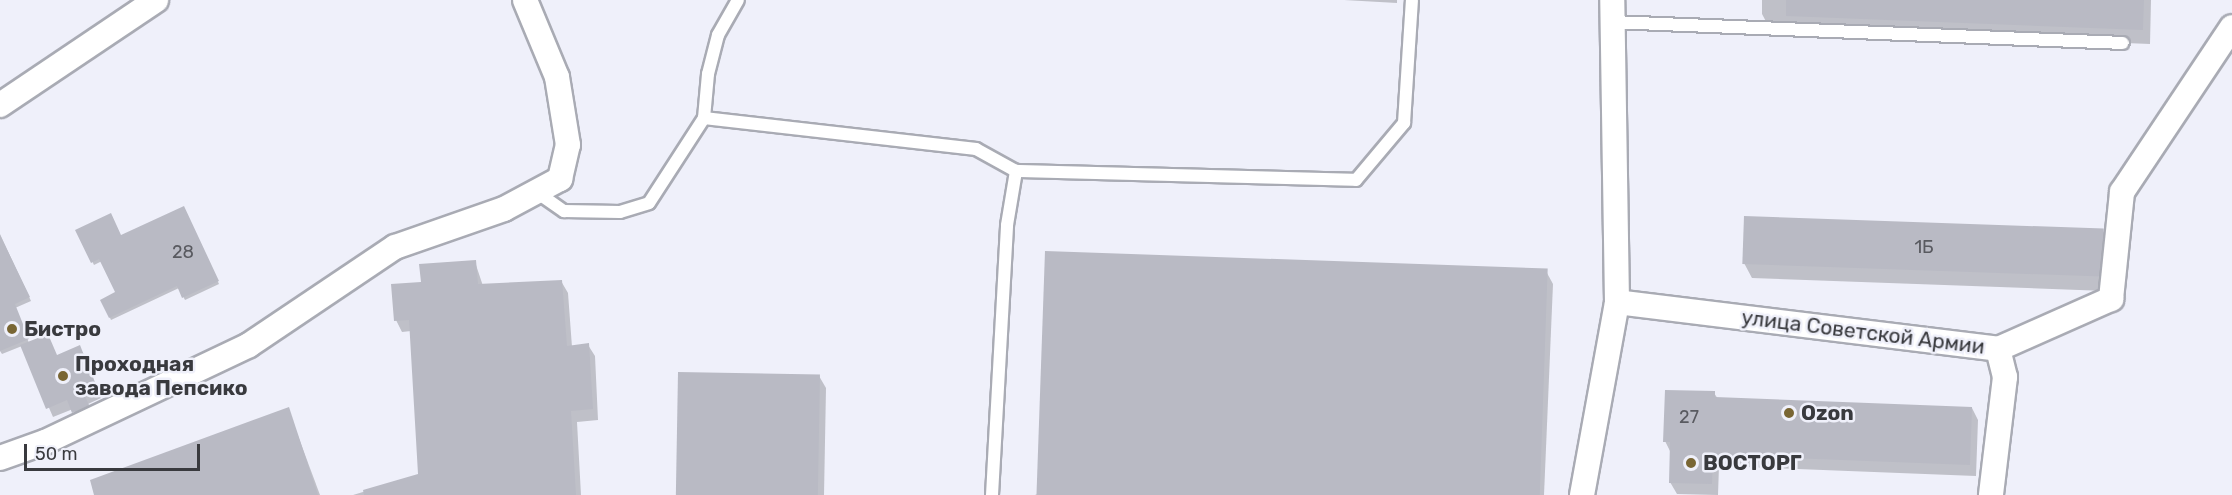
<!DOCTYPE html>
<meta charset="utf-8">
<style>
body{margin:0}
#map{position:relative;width:2232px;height:495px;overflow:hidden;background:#eff0fa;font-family:Rubik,sans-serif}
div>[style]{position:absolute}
.shadow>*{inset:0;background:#0003}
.building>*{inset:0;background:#b9bac4;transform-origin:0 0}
.roads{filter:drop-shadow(2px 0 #a9abb4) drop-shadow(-2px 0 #a9abb4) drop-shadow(0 2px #a9abb4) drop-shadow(0 -2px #a9abb4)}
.service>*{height:12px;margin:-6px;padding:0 6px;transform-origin:6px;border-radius:6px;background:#fff}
.minor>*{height:24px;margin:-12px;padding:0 12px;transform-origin:12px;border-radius:12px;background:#fff}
.dots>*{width:16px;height:16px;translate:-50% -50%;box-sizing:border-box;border:3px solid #eff0fa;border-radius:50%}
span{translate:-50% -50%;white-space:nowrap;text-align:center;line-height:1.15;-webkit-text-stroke:5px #eff0fa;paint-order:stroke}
.number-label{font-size:18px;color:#595a60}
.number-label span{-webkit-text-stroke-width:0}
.poi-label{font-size:21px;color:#393a3e;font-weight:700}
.left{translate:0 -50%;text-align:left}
.street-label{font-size:21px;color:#393a3e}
.scale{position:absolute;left:24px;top:444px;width:176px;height:27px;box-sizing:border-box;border:3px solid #393a3e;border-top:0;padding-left:8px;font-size:18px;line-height:21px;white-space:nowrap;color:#393a3e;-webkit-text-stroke:4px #eff0fa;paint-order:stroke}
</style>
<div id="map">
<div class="shadow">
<i style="clip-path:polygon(1344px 0,1397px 0,1397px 3px)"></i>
<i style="clip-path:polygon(1762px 0,2151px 0,2150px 44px,1770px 29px,1762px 14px)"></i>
<i style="clip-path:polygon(184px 208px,219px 284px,185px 300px,179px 288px,111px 320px,102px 300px,117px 293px,102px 261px,94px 265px,77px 230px,121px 237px)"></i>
<i style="clip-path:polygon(2103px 231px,2111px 245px,2106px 291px,1752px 278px,1744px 263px)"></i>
<i style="clip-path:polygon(0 234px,31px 301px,15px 308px,29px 343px,57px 357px,79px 347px,85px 356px,101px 398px,88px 404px,93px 415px,80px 421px,73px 409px,53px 417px,22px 346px,2px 354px,0 351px)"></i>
<i style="clip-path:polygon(475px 262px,483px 286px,561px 281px,568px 293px,572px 347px,588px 345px,595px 356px,598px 420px,577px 422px,581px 495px,353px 495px,419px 475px,411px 331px,402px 332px,396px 320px,422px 283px)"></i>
<i style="clip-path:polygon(1547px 273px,1553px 284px,1544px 495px,1035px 495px)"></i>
<i style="clip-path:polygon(819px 376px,826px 388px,824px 495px,677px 495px)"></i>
<i style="clip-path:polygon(1714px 393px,1718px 399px,1972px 408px,1978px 420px,1976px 476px,1719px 466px,1718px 495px,1677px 494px,1670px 482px,1671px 453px,1665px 441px)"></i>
<i style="clip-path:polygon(288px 409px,320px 495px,96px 495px)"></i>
</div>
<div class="building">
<i style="clip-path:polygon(1786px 0,2144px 0,2143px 30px,1786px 16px)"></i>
<i style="clip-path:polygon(184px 206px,219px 281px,182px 298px,177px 286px,109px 318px,100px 300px,115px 292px,99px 259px,91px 263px,75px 230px,111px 213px,121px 235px)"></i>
<i style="left:1744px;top:216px;width:360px;height:48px;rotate:2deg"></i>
<i style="clip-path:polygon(0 235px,30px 297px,15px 304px,29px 339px,0 351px)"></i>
<i style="left:1045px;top:251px;width:503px;height:244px;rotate:2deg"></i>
<i style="clip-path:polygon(476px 260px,478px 284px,562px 280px,567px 346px,589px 343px,593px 409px,571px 411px,576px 495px,364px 495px,363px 490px,418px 474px,409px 320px,394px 321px,391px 284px,421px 282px,419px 264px)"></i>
<i style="clip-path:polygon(48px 334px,57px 355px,80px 345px,97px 389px,84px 394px,89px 405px,72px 413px,67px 400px,46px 409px,20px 345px)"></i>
<i style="left:678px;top:372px;width:142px;height:123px;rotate:1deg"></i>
<i style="clip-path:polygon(1665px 390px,1715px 391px,1715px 397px,1972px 407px,1970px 465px,1713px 455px,1712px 484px,1669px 483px,1670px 442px,1663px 442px)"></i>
<i style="clip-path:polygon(289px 407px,318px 495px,94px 495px,90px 480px)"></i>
</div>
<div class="roads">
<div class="service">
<i style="left:1612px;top:22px;width:511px;rotate:2.35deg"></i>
<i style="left:704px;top:118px;width:274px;rotate:6.5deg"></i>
<i style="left:976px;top:149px;width:46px;rotate:28.8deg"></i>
<i style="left:1016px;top:171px;width:340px;rotate:1.5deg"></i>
<i style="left:1356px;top:180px;width:75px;rotate:-49.9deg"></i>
<i style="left:1404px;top:123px;width:123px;rotate:-86.3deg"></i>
<i style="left:538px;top:193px;width:32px;rotate:35deg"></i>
<i style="left:564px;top:211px;width:56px;rotate:1deg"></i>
<i style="left:620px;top:212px;width:30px;rotate:-17deg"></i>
<i style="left:649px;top:203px;width:101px;rotate:-57.1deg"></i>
<i style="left:704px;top:118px;width:44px;rotate:-84.8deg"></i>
<i style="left:708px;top:74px;width:40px;rotate:-75.6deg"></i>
<i style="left:718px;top:35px;width:40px;rotate:-60.3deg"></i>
<i style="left:992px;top:495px;width:270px;rotate:-86.8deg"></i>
<i style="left:1007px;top:225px;width:55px;rotate:-80.5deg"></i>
</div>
<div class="minor">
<i style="left:0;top:105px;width:188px;rotate:-33.9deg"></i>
<i style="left:1617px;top:302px;width:384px;rotate:7deg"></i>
<i style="left:1998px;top:349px;width:29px;rotate:76deg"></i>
<i style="left:2005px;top:377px;width:119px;rotate:96.8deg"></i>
<i style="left:1998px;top:349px;width:124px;rotate:-23.9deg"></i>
<i style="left:2111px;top:299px;width:108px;rotate:-84.1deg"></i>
<i style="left:2122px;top:192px;width:198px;rotate:-56.3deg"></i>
<i style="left:0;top:458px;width:48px;rotate:-19.6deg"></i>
<i style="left:45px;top:442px;width:226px;rotate:-25.4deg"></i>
<i style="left:249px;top:345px;width:176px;rotate:-33.9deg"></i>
<i style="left:395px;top:247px;width:115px;rotate:-19.2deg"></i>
<i style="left:504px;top:209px;width:64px;rotate:-28.2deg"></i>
<i style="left:560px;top:179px;width:35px;rotate:-77deg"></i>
<i style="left:568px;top:145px;width:69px;rotate:-99.2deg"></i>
<i style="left:557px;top:77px;width:83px;rotate:-112.6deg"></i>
<i style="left:1582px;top:495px;width:196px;rotate:-79.7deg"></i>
<i style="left:1617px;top:302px;width:302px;rotate:-90.9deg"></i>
</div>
</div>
<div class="dots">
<i style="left:12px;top:329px;background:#796634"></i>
<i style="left:63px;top:376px;background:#796634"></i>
<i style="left:1789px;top:413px;background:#796634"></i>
<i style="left:1691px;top:463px;background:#796634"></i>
</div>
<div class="number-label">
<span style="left:1924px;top:247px">1Б</span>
<span style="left:183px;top:252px">28</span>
<span style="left:1689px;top:417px">27</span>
</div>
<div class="poi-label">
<span class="left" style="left:24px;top:329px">Бистро</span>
<span class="left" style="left:75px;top:376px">Проходная<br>завода Пепсико</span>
<span class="left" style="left:1801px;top:413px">Ozon</span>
<span class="left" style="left:1703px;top:463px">ВОСТОРГ</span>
</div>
<div class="street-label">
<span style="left:1863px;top:332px;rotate:7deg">улица Советской Армии</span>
</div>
<div class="scale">50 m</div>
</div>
